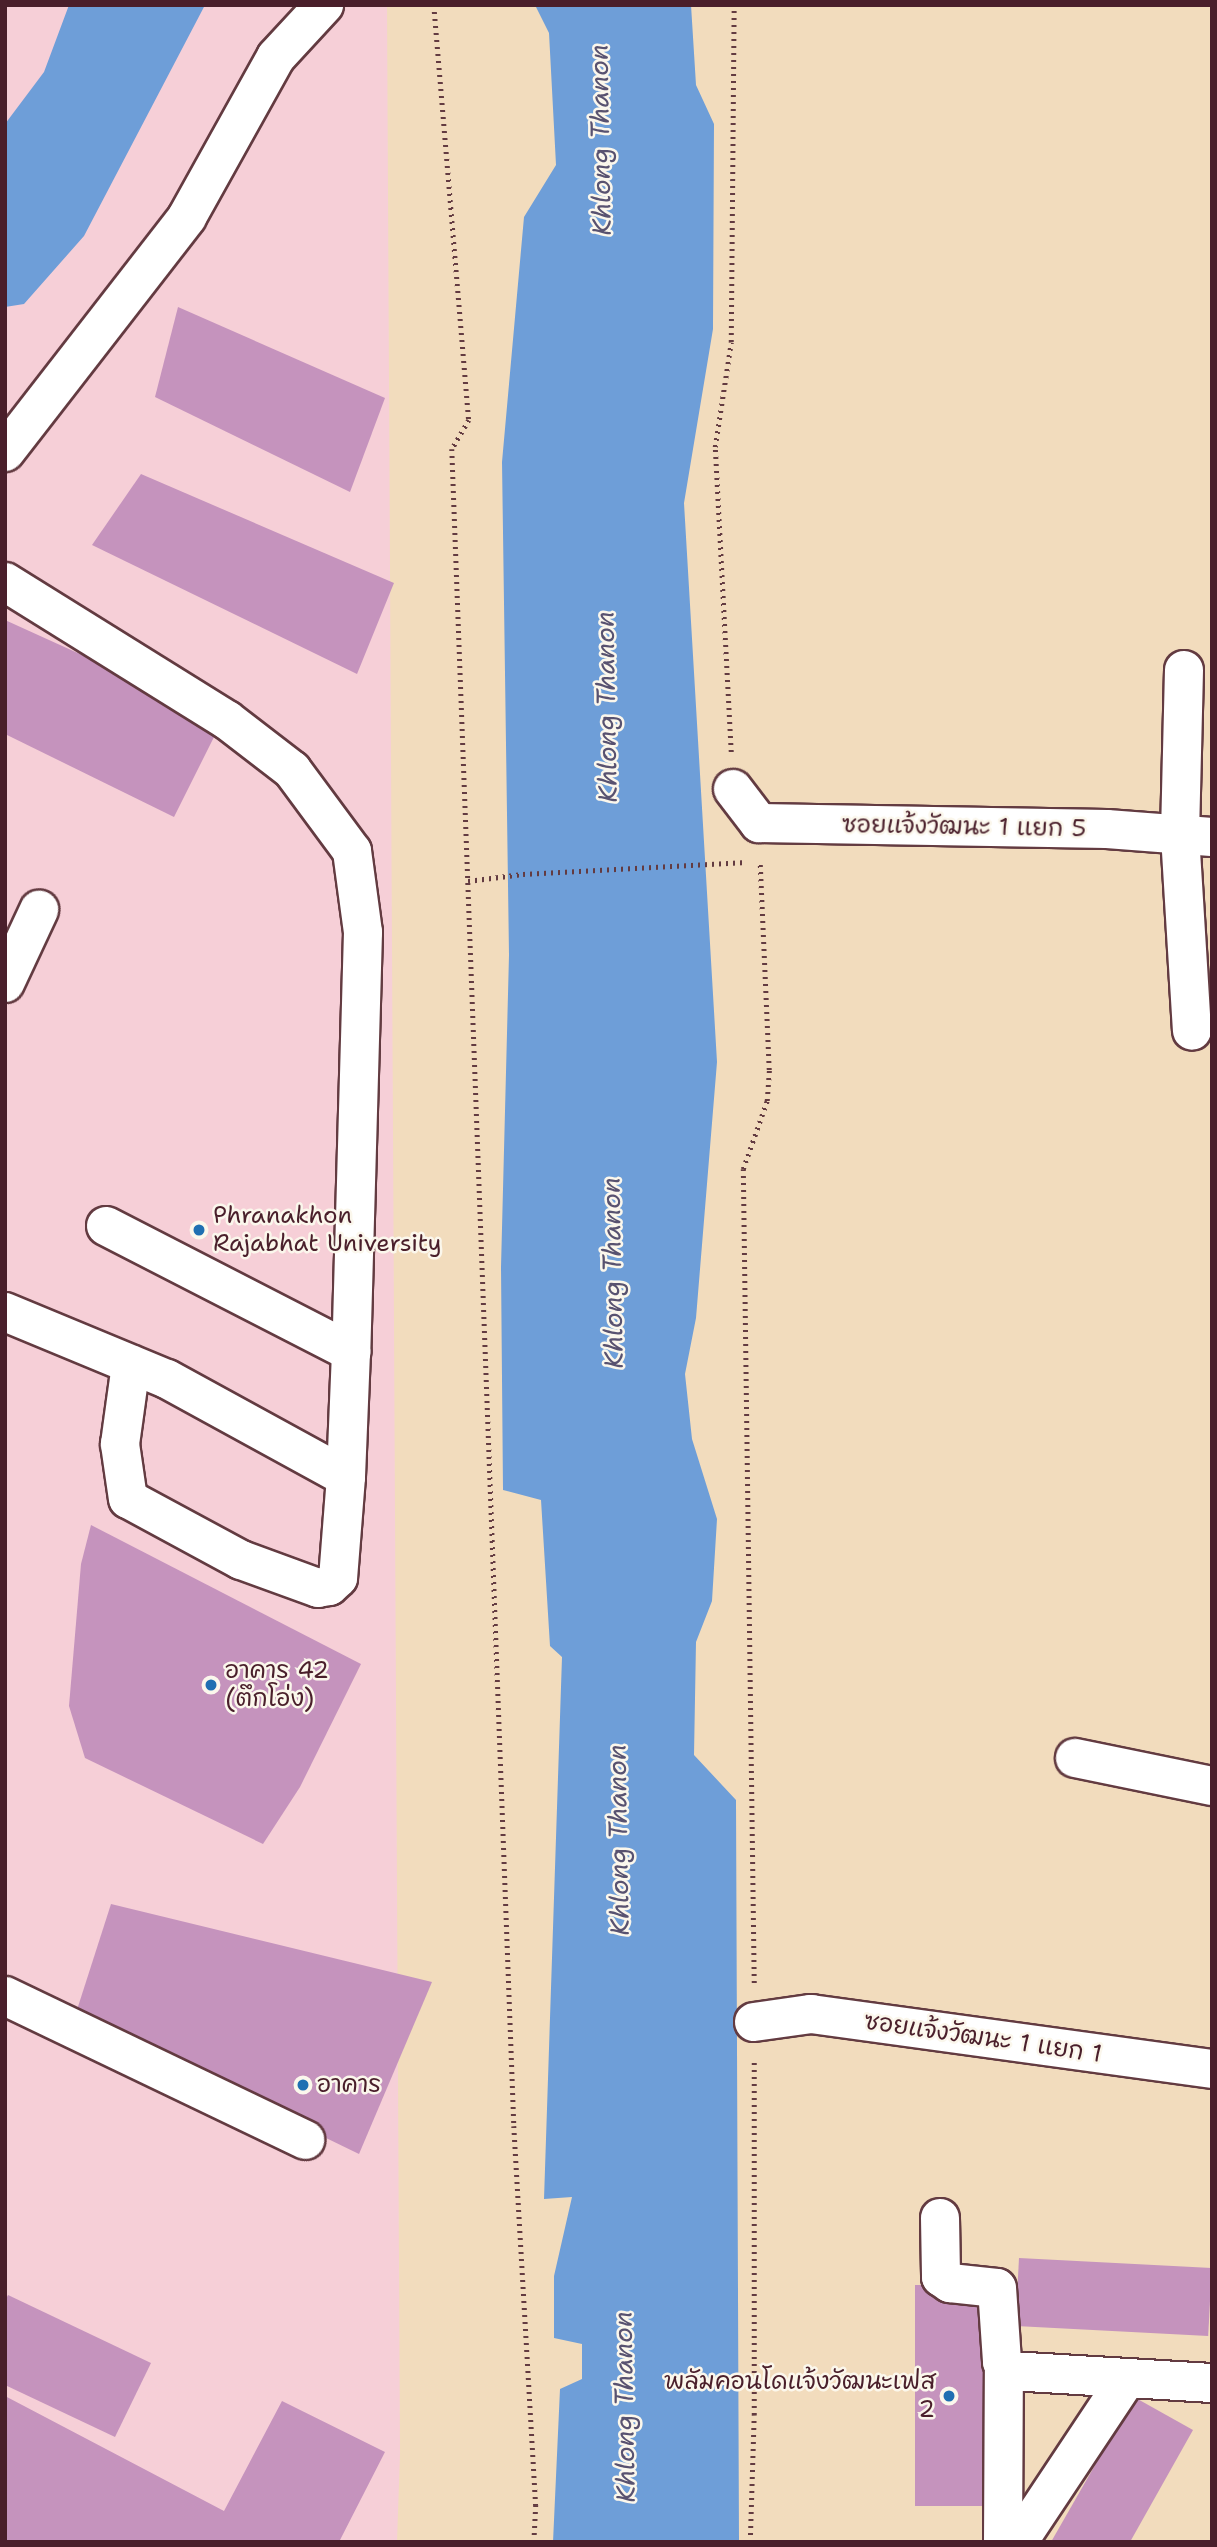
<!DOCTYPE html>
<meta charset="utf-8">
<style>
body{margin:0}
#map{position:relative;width:1217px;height:2547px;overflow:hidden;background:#f2dcbd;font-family:"Shantell Sans","Playpen Sans Thai",sans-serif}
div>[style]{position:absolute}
.built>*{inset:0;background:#f6cfd7}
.water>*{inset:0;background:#6e9ed8}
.building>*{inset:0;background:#c593bd;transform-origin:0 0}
.path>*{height:4.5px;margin-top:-2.25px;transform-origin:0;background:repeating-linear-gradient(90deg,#633b41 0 2px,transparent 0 7px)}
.roads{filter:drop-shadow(2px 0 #633b41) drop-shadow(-2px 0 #633b41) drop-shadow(0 2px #633b41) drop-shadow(0 -2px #633b41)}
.minor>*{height:38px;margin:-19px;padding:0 19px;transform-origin:19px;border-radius:19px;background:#fff}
.dots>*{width:19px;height:19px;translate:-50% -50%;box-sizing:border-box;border:4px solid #fbf7ec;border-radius:50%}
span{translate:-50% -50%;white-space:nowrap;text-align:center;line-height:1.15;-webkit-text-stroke:5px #fbf7ec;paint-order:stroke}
.street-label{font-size:24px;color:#4a1f2b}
.poi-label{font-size:24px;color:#4a1f2b}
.left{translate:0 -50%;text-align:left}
.right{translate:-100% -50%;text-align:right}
.water-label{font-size:26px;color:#585270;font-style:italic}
.frame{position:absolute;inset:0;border:7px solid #4a1f2b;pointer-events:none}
</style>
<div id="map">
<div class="built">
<i style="clip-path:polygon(5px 5px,387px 5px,400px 2454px,397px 2542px,5px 2542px)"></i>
</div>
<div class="water">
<i style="clip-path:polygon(69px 5px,205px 5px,84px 236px,24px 304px,5px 307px,5px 124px,44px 72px)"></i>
<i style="clip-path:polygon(535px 5px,691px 5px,696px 85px,714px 124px,713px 329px,684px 503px,717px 1062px,696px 1318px,685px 1374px,692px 1439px,717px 1519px,712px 1601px,696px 1642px,694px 1755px,736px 1800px,739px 2542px,553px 2542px,560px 2389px,582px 2379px,582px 2344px,554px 2338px,554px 2276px,572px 2197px,544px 2199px,562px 1657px,550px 1646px,541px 1500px,503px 1490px,501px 1267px,509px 955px,502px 462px,524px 217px,556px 165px,549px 33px)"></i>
</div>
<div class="building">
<i style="clip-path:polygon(178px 307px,385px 398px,350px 492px,155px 397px)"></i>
<i style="clip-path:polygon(141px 474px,394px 583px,357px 674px,92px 545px)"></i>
<i style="clip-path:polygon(5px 620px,223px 719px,174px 817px,5px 734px)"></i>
<i style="clip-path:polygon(91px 1525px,361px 1664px,300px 1787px,263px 1844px,85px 1758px,69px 1706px,81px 1564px)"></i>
<i style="clip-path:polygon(111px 1904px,432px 1982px,359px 2154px,75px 2016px)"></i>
<i style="left:1019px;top:2258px;width:193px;height:68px;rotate:3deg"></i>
<i style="left:915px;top:2285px;width:68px;height:221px"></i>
<i style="clip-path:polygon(8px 2295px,151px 2363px,115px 2437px,5px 2385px,5px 2301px)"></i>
<i style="clip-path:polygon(5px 2396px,224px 2511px,282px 2401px,385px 2452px,339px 2542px,5px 2542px)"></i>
<i style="clip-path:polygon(1134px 2397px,1193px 2430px,1130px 2542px,1051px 2542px)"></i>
</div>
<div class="path">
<i style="left:434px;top:5px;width:416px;rotate:85.2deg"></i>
<i style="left:469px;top:420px;width:34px;rotate:120deg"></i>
<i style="left:452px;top:449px;width:1678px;rotate:87.88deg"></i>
<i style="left:514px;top:2126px;width:380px;rotate:86.7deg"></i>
<i style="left:536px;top:2505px;width:37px;rotate:93deg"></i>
<i style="left:731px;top:752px;width:305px;rotate:-93deg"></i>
<i style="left:715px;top:447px;width:106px;rotate:-81.3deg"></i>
<i style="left:731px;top:342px;width:337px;rotate:-89.5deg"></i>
<i style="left:468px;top:881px;width:55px;rotate:-7.3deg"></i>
<i style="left:523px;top:874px;width:224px;rotate:-3.1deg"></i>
<i style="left:754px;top:1983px;width:814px;rotate:-90.77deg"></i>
<i style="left:743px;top:1169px;width:72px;rotate:-70.6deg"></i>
<i style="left:767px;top:1101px;width:31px;rotate:-86deg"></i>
<i style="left:769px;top:1070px;width:208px;rotate:-92.5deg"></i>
<i style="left:750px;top:2542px;width:127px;rotate:-88.2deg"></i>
<i style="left:754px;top:2415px;width:354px;rotate:-90deg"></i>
</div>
<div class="roads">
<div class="minor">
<i style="left:5px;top:452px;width:297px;rotate:-52.2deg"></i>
<i style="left:187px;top:217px;width:183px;rotate:-60.9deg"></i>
<i style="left:276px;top:57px;width:71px;rotate:-47.3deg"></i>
<i style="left:5px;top:582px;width:261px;rotate:31.9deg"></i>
<i style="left:227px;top:720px;width:82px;rotate:37.6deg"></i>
<i style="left:292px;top:770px;width:101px;rotate:53.5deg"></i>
<i style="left:352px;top:851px;width:82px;rotate:82.3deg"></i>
<i style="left:363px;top:932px;width:420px;rotate:91.6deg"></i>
<i style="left:351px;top:1352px;width:125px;rotate:92.3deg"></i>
<i style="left:346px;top:1477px;width:101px;rotate:94.5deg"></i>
<i style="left:338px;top:1578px;width:12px;rotate:138deg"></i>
<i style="left:329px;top:1586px;width:11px;rotate:170deg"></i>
<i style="left:318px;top:1588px;width:82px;rotate:-160deg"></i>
<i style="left:241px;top:1560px;width:128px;rotate:-151.6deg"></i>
<i style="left:128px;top:1499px;width:56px;rotate:-98.3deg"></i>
<i style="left:120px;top:1444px;width:80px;rotate:-82.1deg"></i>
<i style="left:1184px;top:670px;width:165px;rotate:91.4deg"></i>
<i style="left:1180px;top:835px;width:196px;rotate:86.5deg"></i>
<i style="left:733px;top:789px;width:43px;rotate:52.6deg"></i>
<i style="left:759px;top:823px;width:348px;rotate:1deg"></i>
<i style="left:1107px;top:829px;width:105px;rotate:4.4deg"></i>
<i style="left:5px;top:983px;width:81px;rotate:-65deg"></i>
<i style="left:106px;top:1226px;width:276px;rotate:27.2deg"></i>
<i style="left:5px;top:1312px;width:175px;rotate:22.5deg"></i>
<i style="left:167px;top:1379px;width:204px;rotate:28.7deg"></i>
<i style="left:1075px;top:1758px;width:140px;rotate:11.6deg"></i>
<i style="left:5px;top:1996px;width:333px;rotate:25.6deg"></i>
<i style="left:754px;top:2022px;width:58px;rotate:-8deg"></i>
<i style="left:811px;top:2014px;width:405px;rotate:7.8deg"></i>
<i style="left:940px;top:2218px;width:59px;rotate:89deg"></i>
<i style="left:941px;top:2277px;width:11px;rotate:34deg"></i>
<i style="left:950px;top:2283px;width:47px;rotate:6.1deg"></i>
<i style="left:997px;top:2288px;width:74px;rotate:86.1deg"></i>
<i style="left:1002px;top:2362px;width:12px;rotate:48deg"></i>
<i style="left:1010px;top:2371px;width:202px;rotate:3.4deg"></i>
<i style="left:1003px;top:2542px;width:175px;rotate:-89.7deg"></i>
<i style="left:1018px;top:2542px;width:197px;rotate:-56.4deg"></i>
</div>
</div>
<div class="dots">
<i style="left:199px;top:1230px;background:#1f6fb2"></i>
<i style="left:211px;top:1685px;background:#1f6fb2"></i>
<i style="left:303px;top:2085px;background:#1f6fb2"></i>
<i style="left:949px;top:2396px;background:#1f6fb2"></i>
</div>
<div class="street-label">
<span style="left:964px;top:827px;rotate:1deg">ซอยแจ้งวัฒนะ 1 แยก 5</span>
<span style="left:983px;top:2038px;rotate:8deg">ซอยแจ้งวัฒนะ 1 แยก 1</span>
</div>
<div class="poi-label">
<span class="left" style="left:213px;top:1230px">Phranakhon<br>Rajabhat University</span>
<span class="left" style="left:225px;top:1685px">อาคาร 42<br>(ตึกโอ่ง)</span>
<span class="left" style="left:317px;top:2085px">อาคาร</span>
<span class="right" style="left:935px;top:2396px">พลัมคอนโดแจ้งวัฒนะเฟส<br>2</span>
</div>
<div class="water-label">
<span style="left:600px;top:140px;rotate:-91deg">Khlong Thanon</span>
<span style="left:606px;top:707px;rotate:-91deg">Khlong Thanon</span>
<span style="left:612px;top:1273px;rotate:-91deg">Khlong Thanon</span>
<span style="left:618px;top:1840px;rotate:-91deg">Khlong Thanon</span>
<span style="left:624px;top:2407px;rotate:-91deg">Khlong Thanon</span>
</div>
<div class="frame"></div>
</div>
